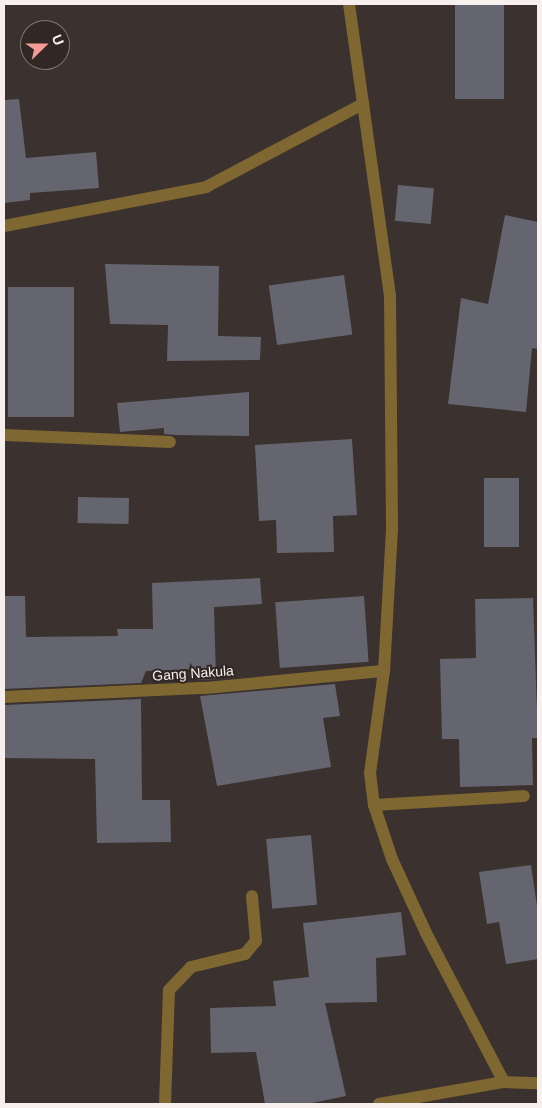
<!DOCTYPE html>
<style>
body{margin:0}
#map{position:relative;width:542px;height:1108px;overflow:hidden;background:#3b312e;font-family:Helvetica,sans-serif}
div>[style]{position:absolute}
.building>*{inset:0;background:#65656f;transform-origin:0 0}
.minor>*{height:12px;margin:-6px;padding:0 6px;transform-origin:6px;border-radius:6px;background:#7e6731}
span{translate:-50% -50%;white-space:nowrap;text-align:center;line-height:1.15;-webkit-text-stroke:4px #312724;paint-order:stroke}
.street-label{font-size:14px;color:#f6efed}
.frame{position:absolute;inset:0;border:5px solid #f6efed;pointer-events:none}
.north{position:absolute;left:20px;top:20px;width:50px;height:50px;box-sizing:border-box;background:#312724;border:1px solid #807774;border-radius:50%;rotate:68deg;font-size:14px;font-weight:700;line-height:20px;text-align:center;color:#f6efed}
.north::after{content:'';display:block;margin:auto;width:18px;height:22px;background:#f59b97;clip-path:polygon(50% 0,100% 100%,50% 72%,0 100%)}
</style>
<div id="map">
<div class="building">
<i style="left:455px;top:4px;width:49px;height:95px"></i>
<i style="clip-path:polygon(19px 99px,26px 158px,96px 152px,99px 188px,30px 193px,30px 200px,4px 203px,4px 100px)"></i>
<i style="left:398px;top:185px;width:36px;height:36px;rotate:5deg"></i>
<i style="clip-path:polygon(505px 215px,538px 222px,538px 349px,532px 348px,526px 412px,448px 404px,461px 298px,488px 304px)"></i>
<i style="clip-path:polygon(105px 264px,219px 266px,218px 336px,261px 337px,260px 360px,167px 361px,168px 325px,110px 324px)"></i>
<i style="left:344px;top:275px;width:60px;height:76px;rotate:82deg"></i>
<i style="left:8px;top:287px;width:66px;height:130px"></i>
<i style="clip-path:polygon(249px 392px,249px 436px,175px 435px,164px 434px,164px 428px,120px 432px,117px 403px)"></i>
<i style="clip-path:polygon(352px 439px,357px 515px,333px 516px,334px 552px,277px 553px,276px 520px,259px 521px,255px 445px)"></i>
<i style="left:484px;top:478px;width:35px;height:69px"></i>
<i style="left:78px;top:497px;width:51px;height:26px;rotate:1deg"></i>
<i style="clip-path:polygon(260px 578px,262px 604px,214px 607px,216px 679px,197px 680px,196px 669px,146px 671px,141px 683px,4px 689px,4px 596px,25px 596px,26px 637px,118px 636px,117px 629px,153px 629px,152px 583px)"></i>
<i style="left:364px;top:596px;width:66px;height:89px;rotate:86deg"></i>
<i style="clip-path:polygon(533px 598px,538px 738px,532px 738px,533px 785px,460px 787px,459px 739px,442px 739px,440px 659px,476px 658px,475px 599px)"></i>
<i style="clip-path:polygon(335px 684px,340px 716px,323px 718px,331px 767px,217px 786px,200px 696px)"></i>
<i style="clip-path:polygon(141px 699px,142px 800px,170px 800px,171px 842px,97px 843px,95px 759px,4px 758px,4px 705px)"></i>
<i style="left:311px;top:835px;width:70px;height:45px;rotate:85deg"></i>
<i style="clip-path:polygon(531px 865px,538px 913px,538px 959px,506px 964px,499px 922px,487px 924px,479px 872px)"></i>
<i style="clip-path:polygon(401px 912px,406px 955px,376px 958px,377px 1002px,325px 1003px,346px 1096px,307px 1104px,265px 1104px,256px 1052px,211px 1053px,210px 1008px,276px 1006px,273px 981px,309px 977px,303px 923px)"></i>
</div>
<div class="minor">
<i style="left:349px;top:4px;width:296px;rotate:82deg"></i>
<i style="left:390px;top:297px;width:232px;rotate:89.5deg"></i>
<i style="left:392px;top:529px;width:142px;rotate:93.2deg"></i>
<i style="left:384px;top:671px;width:103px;rotate:97.8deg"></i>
<i style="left:370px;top:773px;width:32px;rotate:83deg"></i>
<i style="left:374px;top:805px;width:57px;rotate:71.6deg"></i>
<i style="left:392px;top:859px;width:81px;rotate:65.3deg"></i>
<i style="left:426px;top:933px;width:168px;rotate:62.4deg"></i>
<i style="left:4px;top:226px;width:206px;rotate:-10.9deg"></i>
<i style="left:206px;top:187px;width:178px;rotate:-27.9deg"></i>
<i style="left:4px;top:435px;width:166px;rotate:2.4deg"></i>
<i style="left:4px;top:697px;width:202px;rotate:-2.6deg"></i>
<i style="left:206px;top:688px;width:179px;rotate:-5.5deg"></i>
<i style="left:374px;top:805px;width:150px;rotate:-3.4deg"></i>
<i style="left:165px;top:1104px;width:114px;rotate:-88deg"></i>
<i style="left:169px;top:990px;width:32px;rotate:-46deg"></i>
<i style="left:191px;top:967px;width:56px;rotate:-13.5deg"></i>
<i style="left:245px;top:954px;width:17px;rotate:-50deg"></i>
<i style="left:256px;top:941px;width:45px;rotate:-95.1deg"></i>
<i style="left:379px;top:1104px;width:127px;rotate:-10deg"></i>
<i style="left:504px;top:1082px;width:34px;rotate:2deg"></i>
</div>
<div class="street-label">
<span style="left:193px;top:673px;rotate:-4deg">Gang Nakula</span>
</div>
<div class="frame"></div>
<div class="north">U</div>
</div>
